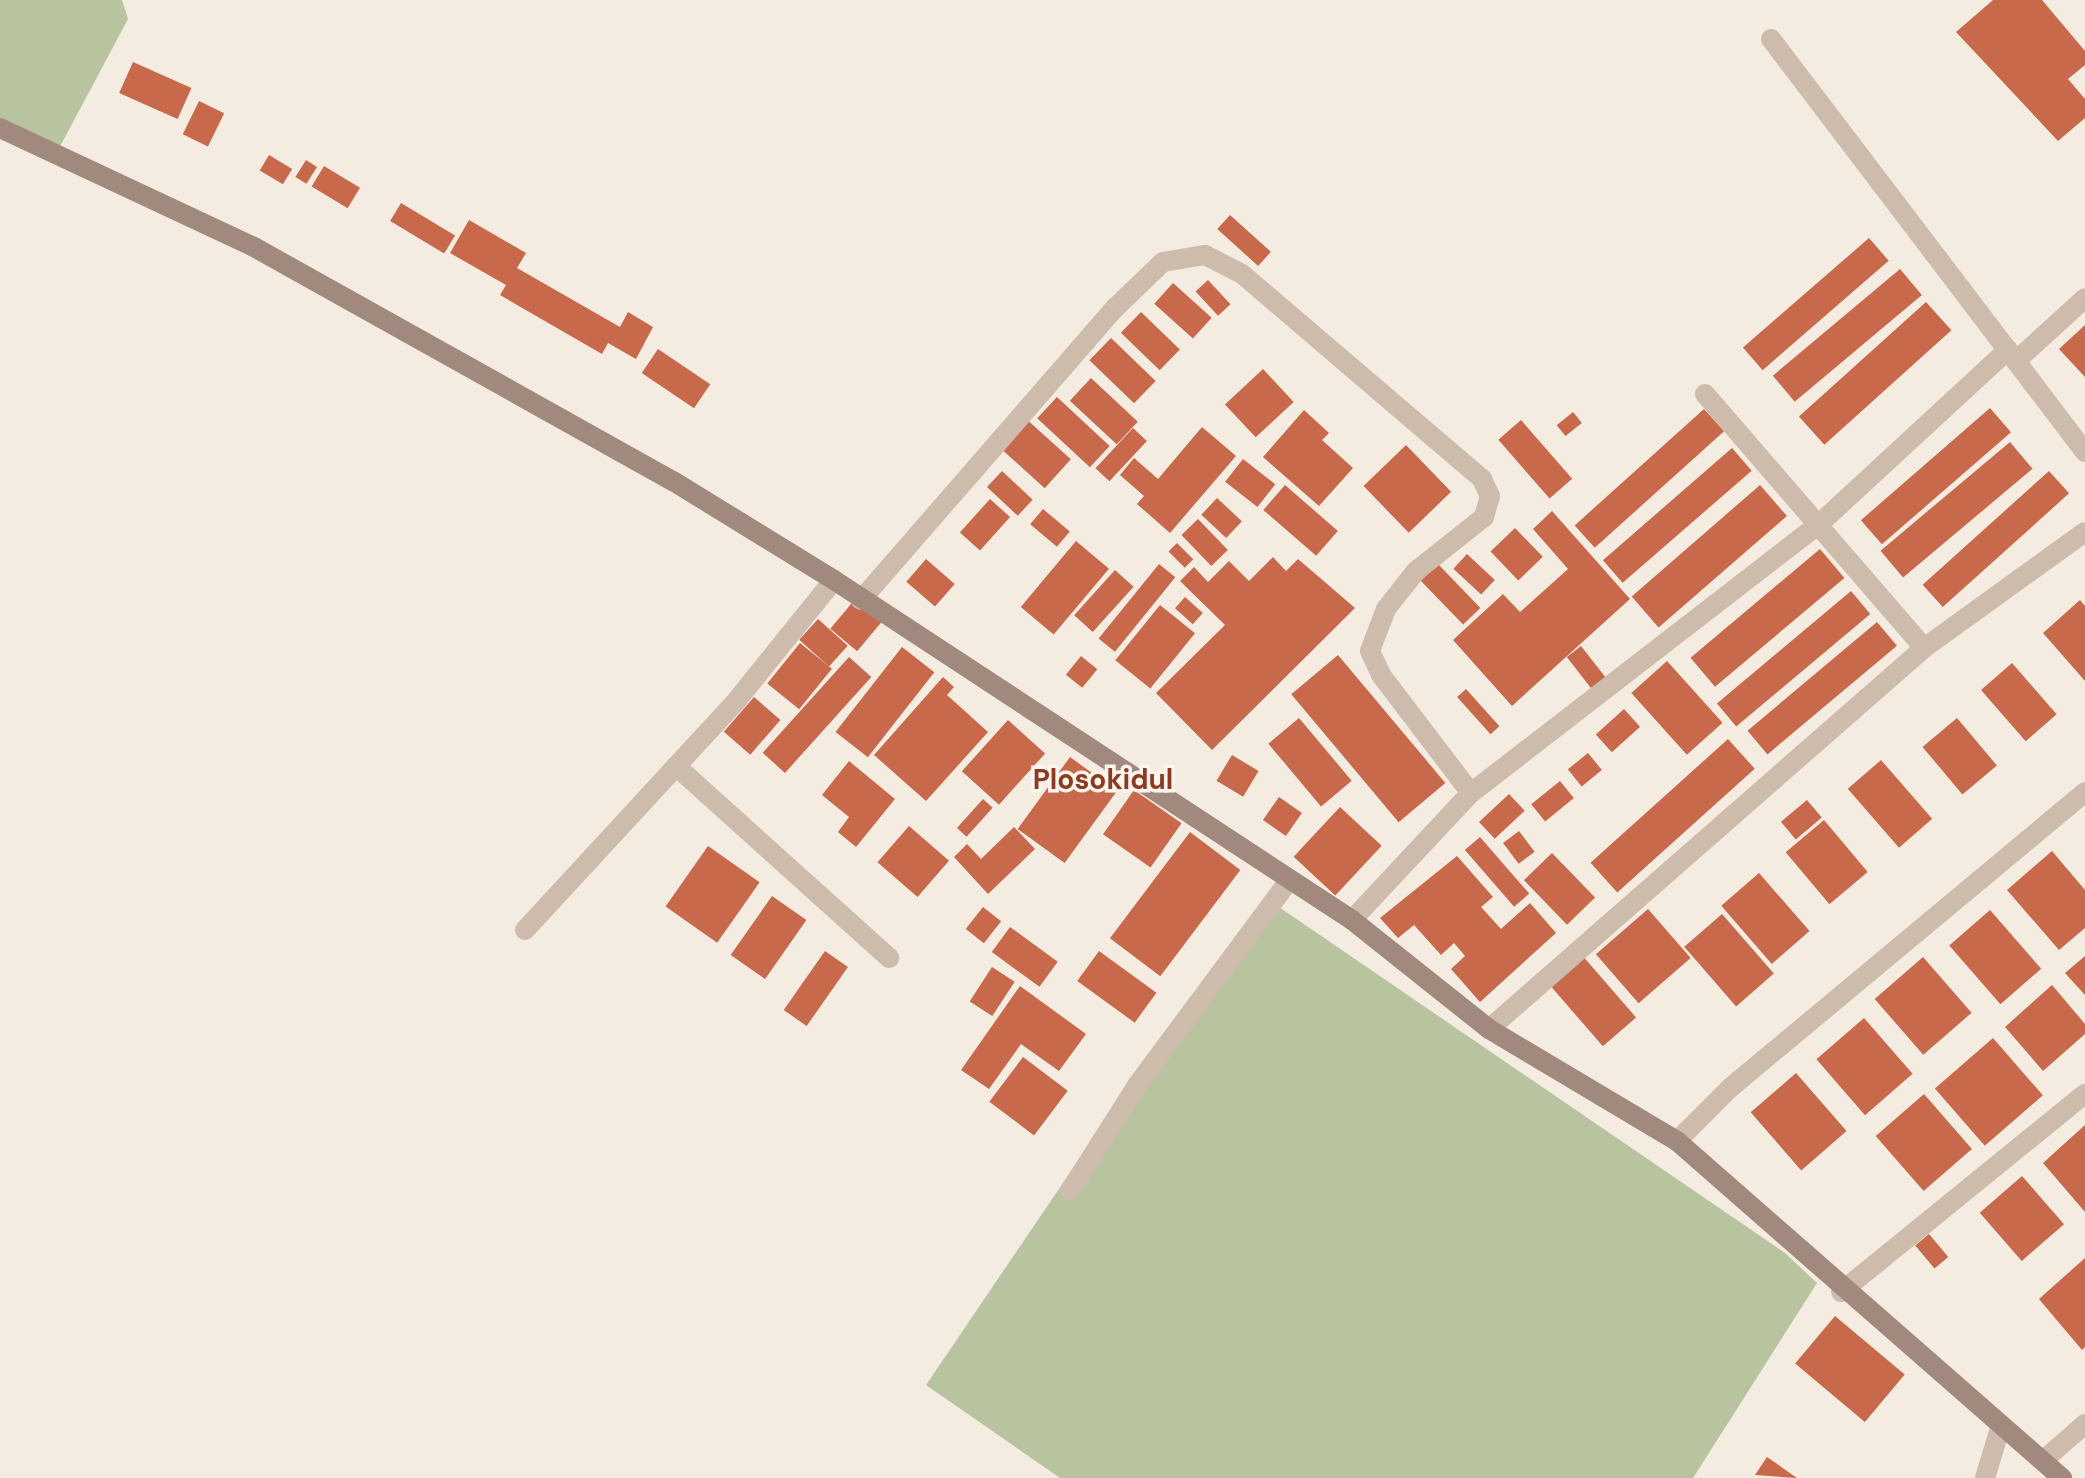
<!DOCTYPE html>
<style>
body{margin:0}
#map{position:relative;width:2085px;height:1478px;overflow:hidden;background:#f4ebe1;font-family:"DM Sans",sans-serif}
div>[style]{position:absolute}
.green>*{inset:0;background:#b8c4a0}
.building>*{inset:0;background:#c8694b;transform-origin:0 0}
.service>*{height:20px;margin:-10px;padding:0 10px;transform-origin:10px;border-radius:10px;background:#cdbbac}
.minor>*{height:20px;margin:-10px;padding:0 10px;transform-origin:10px;border-radius:10px;background:#cdbbac}
.secondary>*{height:20px;margin:-10px;padding:0 10px;transform-origin:10px;border-radius:10px;background:#a18a7d}
span{translate:-50% -50%;white-space:nowrap;text-align:center;line-height:1.15;-webkit-text-stroke:7px #fbf5ee;paint-order:stroke}
.quarter-label{font-size:28px;color:#8c3b22;font-weight:700}
</style>
<div id="map">
<div class="green">
<i style="clip-path:polygon(0 0,122px 0,128px 19px,56px 154px,0 134px)"></i>
<i style="clip-path:polygon(1276px 905px,1785px 1253px,1817px 1283px,1693px 1478px,1060px 1478px,926px 1385px,1107px 1118px)"></i>
</div>
<div class="building">
<i style="clip-path:polygon(1993px 0,2042px 0,2085px 51px,2085px 65px,2068px 79px,2085px 99px,2085px 118px,2058px 141px,1956px 32px)"></i>
<i style="left:133px;top:62px;width:64px;height:34px;rotate:24deg"></i>
<i style="left:199px;top:101px;width:28px;height:37px;rotate:26deg"></i>
<i style="left:269px;top:155px;width:27px;height:18px;rotate:31deg"></i>
<i style="left:306px;top:160px;width:13px;height:20px;rotate:32deg"></i>
<i style="left:324px;top:166px;width:42px;height:24px;rotate:31deg"></i>
<i style="left:401px;top:203px;width:63px;height:21px;rotate:31deg"></i>
<i style="left:1230px;top:215px;width:55px;height:19px;rotate:42deg"></i>
<i style="clip-path:polygon(469px 220px,526px 253px,517px 268px,620px 327px,628px 312px,653px 327px,636px 359px,608px 343px,602px 354px,500px 295px,506px 285px,450px 253px)"></i>
<i style="left:1869px;top:238px;width:30px;height:167px;rotate:49deg"></i>
<i style="left:1900px;top:269px;width:34px;height:166px;rotate:50deg"></i>
<i style="left:1208px;top:280px;width:33px;height:17px;rotate:47deg"></i>
<i style="left:1173px;top:283px;width:52px;height:28px;rotate:42deg"></i>
<i style="left:1926px;top:302px;width:38px;height:171px;rotate:48deg"></i>
<i style="left:1141px;top:312px;width:54px;height:29px;rotate:44deg"></i>
<i style="clip-path:polygon(2085px 325px,2085px 377px,2059px 349px)"></i>
<i style="left:1111px;top:338px;width:62px;height:31px;rotate:44deg"></i>
<i style="left:658px;top:349px;width:63px;height:29px;rotate:34deg"></i>
<i style="left:1263px;top:369px;width:45px;height:52px;rotate:47deg"></i>
<i style="left:1091px;top:378px;width:64px;height:31px;rotate:43deg"></i>
<i style="left:1057px;top:397px;width:72px;height:29px;rotate:43deg"></i>
<i style="left:1990px;top:408px;width:32px;height:171px;rotate:49deg"></i>
<i style="left:1704px;top:409px;width:30px;height:174px;rotate:48deg"></i>
<i style="clip-path:polygon(1304px 410px,1329px 433px,1322px 440px,1353px 468px,1319px 506px,1263px 457px)"></i>
<i style="left:1573px;top:412px;width:14px;height:21px;rotate:51deg"></i>
<i style="left:1024px;top:417px;width:63px;height:39px;rotate:42deg"></i>
<i style="left:1521px;top:420px;width:78px;height:30px;rotate:49deg"></i>
<i style="clip-path:polygon(1202px 427px,1236px 456px,1170px 533px,1137px 504px,1144px 496px,1120px 475px,1134px 458px,1158px 479px)"></i>
<i style="left:1133px;top:428px;width:19px;height:55px;rotate:43deg"></i>
<i style="left:2010px;top:442px;width:35px;height:169px;rotate:50deg"></i>
<i style="left:1406px;top:445px;width:65px;height:59px;rotate:46deg"></i>
<i style="left:1732px;top:448px;width:30px;height:171px;rotate:49deg"></i>
<i style="left:1243px;top:459px;width:41px;height:29px;rotate:38deg"></i>
<i style="left:1002px;top:471px;width:42px;height:22px;rotate:43deg"></i>
<i style="left:2049px;top:471px;width:30px;height:170px;rotate:48deg"></i>
<i style="left:1285px;top:485px;width:70px;height:33px;rotate:41deg"></i>
<i style="left:1760px;top:485px;width:41px;height:170px;rotate:49deg"></i>
<i style="left:1217px;top:498px;width:34px;height:23px;rotate:43deg"></i>
<i style="left:990px;top:499px;width:27px;height:45px;rotate:42deg"></i>
<i style="left:1043px;top:509px;width:35px;height:20px;rotate:40deg"></i>
<i style="clip-path:polygon(1552px 511px,1630px 599px,1512px 706px,1453px 640px,1503px 594px,1520px 612px,1568px 569px,1533px 529px)"></i>
<i style="left:1198px;top:519px;width:43px;height:23px;rotate:46deg"></i>
<i style="left:1515px;top:528px;width:40px;height:34px;rotate:46deg"></i>
<i style="left:1076px;top:541px;width:43px;height:86px;rotate:40deg"></i>
<i style="left:1177px;top:543px;width:23px;height:12px;rotate:45deg"></i>
<i style="left:1820px;top:549px;width:38px;height:169px;rotate:50deg"></i>
<i style="left:1467px;top:554px;width:38px;height:20px;rotate:43deg"></i>
<i style="clip-path:polygon(1273px 557px,1286px 571px,1298px 559px,1355px 608px,1212px 750px,1156px 693px,1225px 625px,1180px 581px,1194px 567px,1208px 582px,1229px 561px,1249px 581px)"></i>
<i style="left:926px;top:559px;width:38px;height:30px;rotate:41deg"></i>
<i style="left:1159px;top:564px;width:21px;height:96px;rotate:39deg"></i>
<i style="left:1438px;top:564px;width:61px;height:24px;rotate:46deg"></i>
<i style="left:1115px;top:570px;width:25px;height:61px;rotate:42deg"></i>
<i style="left:1851px;top:591px;width:30px;height:175px;rotate:50deg"></i>
<i style="left:1185px;top:597px;width:24px;height:15px;rotate:42deg"></i>
<i style="left:856px;top:598px;width:35px;height:40px;rotate:40deg"></i>
<i style="clip-path:polygon(2080px 600px,2085px 606px,2085px 681px,2043px 633px)"></i>
<i style="left:1160px;top:605px;width:45px;height:71px;rotate:39deg"></i>
<i style="left:818px;top:619px;width:40px;height:28px;rotate:42deg"></i>
<i style="left:1877px;top:622px;width:31px;height:169px;rotate:50deg"></i>
<i style="left:800px;top:643px;width:41px;height:52px;rotate:39deg"></i>
<i style="left:1581px;top:646px;width:41px;height:18px;rotate:52deg"></i>
<i style="left:902px;top:647px;width:41px;height:108px;rotate:38deg"></i>
<i style="left:1338px;top:655px;width:167px;height:61px;rotate:50deg"></i>
<i style="left:1081px;top:656px;width:21px;height:24px;rotate:39deg"></i>
<i style="left:849px;top:657px;width:30px;height:129px;rotate:42deg"></i>
<i style="left:1667px;top:661px;width:83px;height:48px;rotate:48deg"></i>
<i style="left:2012px;top:663px;width:68px;height:41px;rotate:49deg"></i>
<i style="clip-path:polygon(943px 677px,954px 687px,947px 695px,988px 732px,926px 801px,874px 755px)"></i>
<i style="left:1466px;top:689px;width:50px;height:12px;rotate:48deg"></i>
<i style="left:754px;top:697px;width:35px;height:46px;rotate:41deg"></i>
<i style="left:1624px;top:709px;width:24px;height:38px;rotate:48deg"></i>
<i style="left:1299px;top:718px;width:82px;height:40px;rotate:50deg"></i>
<i style="left:1957px;top:718px;width:62px;height:45px;rotate:50deg"></i>
<i style="left:1008px;top:720px;width:50px;height:69px;rotate:42deg"></i>
<i style="left:1728px;top:739px;width:40px;height:185px;rotate:48deg"></i>
<i style="left:1588px;top:753px;width:22px;height:26px;rotate:51deg"></i>
<i style="left:1232px;top:755px;width:31px;height:30px;rotate:31deg"></i>
<i style="left:1070px;top:757px;width:58px;height:89px;rotate:36deg"></i>
<i style="left:1881px;top:760px;width:78px;height:44px;rotate:49deg"></i>
<i style="clip-path:polygon(849px 761px,895px 799px,856px 847px,838px 832px,849px 817px,822px 795px)"></i>
<i style="left:1560px;top:781px;width:22px;height:37px;rotate:51deg"></i>
<i style="left:1134px;top:790px;width:58px;height:54px;rotate:35deg"></i>
<i style="left:1509px;top:794px;width:23px;height:41px;rotate:47deg"></i>
<i style="left:1279px;top:797px;width:28px;height:28px;rotate:35deg"></i>
<i style="left:983px;top:799px;width:13px;height:39px;rotate:42deg"></i>
<i style="left:1807px;top:800px;width:23px;height:34px;rotate:50deg"></i>
<i style="left:1340px;top:807px;width:57px;height:68px;rotate:43deg"></i>
<i style="left:1824px;top:820px;width:68px;height:50px;rotate:50deg"></i>
<i style="left:909px;top:826px;width:53px;height:48px;rotate:41deg"></i>
<i style="clip-path:polygon(1014px 827px,1035px 849px,988px 894px,954px 857px,967px 844px,981px 859px)"></i>
<i style="left:1519px;top:831px;width:26px;height:20px;rotate:53deg"></i>
<i style="left:1190px;top:832px;width:63px;height:133px;rotate:37deg"></i>
<i style="left:1480px;top:837px;width:75px;height:20px;rotate:49deg"></i>
<i style="left:708px;top:846px;width:63px;height:74px;rotate:35deg"></i>
<i style="clip-path:polygon(2052px 851px,2085px 890px,2085px 928px,2059px 950px,2007px 890px)"></i>
<i style="left:1552px;top:853px;width:62px;height:39px;rotate:46deg"></i>
<i style="clip-path:polygon(1457px 856px,1493px 897px,1481px 907px,1501px 929px,1530px 903px,1556px 933px,1480px 1002px,1451px 969px,1465px 956px,1454px 943px,1441px 955px,1414px 925px,1398px 938px,1380px 918px)"></i>
<i style="left:1759px;top:873px;width:77px;height:50px;rotate:49deg"></i>
<i style="left:772px;top:896px;width:42px;height:72px;rotate:35deg"></i>
<i style="left:983px;top:907px;width:23px;height:28px;rotate:38deg"></i>
<i style="left:1648px;top:909px;width:65px;height:69px;rotate:49deg"></i>
<i style="left:1990px;top:910px;width:78px;height:54px;rotate:49deg"></i>
<i style="left:1722px;top:914px;width:79px;height:50px;rotate:49deg"></i>
<i style="left:1010px;top:927px;width:59px;height:31px;rotate:36deg"></i>
<i style="left:825px;top:951px;width:28px;height:72px;rotate:35deg"></i>
<i style="left:1099px;top:951px;width:71px;height:37px;rotate:36deg"></i>
<i style="left:1581px;top:954px;width:84px;height:44px;rotate:49deg"></i>
<i style="clip-path:polygon(2085px 956px,2085px 995px,2065px 973px)"></i>
<i style="left:1923px;top:957px;width:74px;height:64px;rotate:49deg"></i>
<i style="left:992px;top:967px;width:27px;height:41px;rotate:33deg"></i>
<i style="clip-path:polygon(2052px 985px,2085px 1024px,2085px 1034px,2043px 1071px,2005px 1027px)"></i>
<i style="clip-path:polygon(1020px 986px,1086px 1034px,1059px 1071px,1021px 1044px,989px 1089px,961px 1070px)"></i>
<i style="left:1864px;top:1018px;width:74px;height:63px;rotate:49deg"></i>
<i style="left:1993px;top:1038px;width:76px;height:77px;rotate:49deg"></i>
<i style="left:1023px;top:1057px;width:56px;height:56px;rotate:37deg"></i>
<i style="left:1796px;top:1073px;width:77px;height:60px;rotate:49deg"></i>
<i style="left:1924px;top:1094px;width:73px;height:64px;rotate:49deg"></i>
<i style="clip-path:polygon(2085px 1125px,2085px 1212px,2043px 1163px)"></i>
<i style="left:2022px;top:1176px;width:64px;height:56px;rotate:49deg"></i>
<i style="left:1929px;top:1234px;width:30px;height:18px;rotate:50deg"></i>
<i style="clip-path:polygon(2085px 1258px,2085px 1347px,2082px 1350px,2039px 1299px)"></i>
<i style="left:1835px;top:1316px;width:91px;height:62px;rotate:40deg"></i>
<i style="clip-path:polygon(1767px 1457px,1797px 1478px,1755px 1475px)"></i>
</div>
<div class="service">
<i style="left:1985px;top:1478px;width:55px;rotate:-73.2deg"></i>
</div>
<div class="minor">
<i style="left:1771px;top:39px;width:519px;rotate:52.75deg"></i>
<i style="left:2016px;top:361px;width:93px;rotate:-42.4deg"></i>
<i style="left:1705px;top:394px;width:335px;rotate:49.2deg"></i>
<i style="left:861px;top:600px;width:388px;rotate:-49deg"></i>
<i style="left:1116px;top:307px;width:65px;rotate:-43.8deg"></i>
<i style="left:1163px;top:262px;width:43px;rotate:-9.5deg"></i>
<i style="left:1205px;top:255px;width:42px;rotate:27.2deg"></i>
<i style="left:1242px;top:274px;width:316px;rotate:40.5deg"></i>
<i style="left:1482px;top:479px;width:19px;rotate:65deg"></i>
<i style="left:1490px;top:496px;width:22px;rotate:106deg"></i>
<i style="left:1484px;top:517px;width:87px;rotate:141.5deg"></i>
<i style="left:1416px;top:571px;width:48px;rotate:128.3deg"></i>
<i style="left:1386px;top:609px;width:45px;rotate:110.9deg"></i>
<i style="left:1370px;top:651px;width:26px;rotate:65deg"></i>
<i style="left:1381px;top:675px;width:148px;rotate:52.7deg"></i>
<i style="left:676px;top:766px;width:287px;rotate:42deg"></i>
<i style="left:1352px;top:920px;width:174px;rotate:-46.9deg"></i>
<i style="left:1471px;top:793px;width:437px;rotate:-37.7deg"></i>
<i style="left:1817px;top:526px;width:260px;rotate:-42.7deg"></i>
<i style="left:525px;top:930px;width:313px;rotate:-47.3deg"></i>
<i style="left:737px;top:700px;width:154px;rotate:-51.1deg"></i>
<i style="left:1489px;top:1029px;width:578px;rotate:-41.21deg"></i>
<i style="left:1924px;top:648px;width:198px;rotate:-35.8deg"></i>
<i style="left:1677px;top:1141px;width:75px;rotate:-45deg"></i>
<i style="left:1730px;top:1088px;width:462px;rotate:-39.8deg"></i>
<i style="left:1070px;top:1191px;width:127px;rotate:-57.6deg"></i>
<i style="left:1138px;top:1084px;width:253px;rotate:-53.4deg"></i>
<i style="left:1841px;top:1292px;width:314px;rotate:-39.1deg"></i>
<i style="left:2045px;top:1459px;width:53px;rotate:-41.2deg"></i>
</div>
<div class="secondary">
<i style="left:0;top:128px;width:280px;rotate:25.1deg"></i>
<i style="left:254px;top:247px;width:480px;rotate:29.2deg"></i>
<i style="left:673px;top:481px;width:189px;rotate:31.6deg"></i>
<i style="left:834px;top:580px;width:620px;rotate:33.28deg"></i>
<i style="left:1352px;top:920px;width:175px;rotate:38.5deg"></i>
<i style="left:1489px;top:1029px;width:219px;rotate:30.8deg"></i>
<i style="left:1677px;top:1141px;width:512px;rotate:41.2deg"></i>
</div>
<div class="quarter-label">
<span style="left:1103px;top:780px">Plosokidul</span>
</div>
</div>
